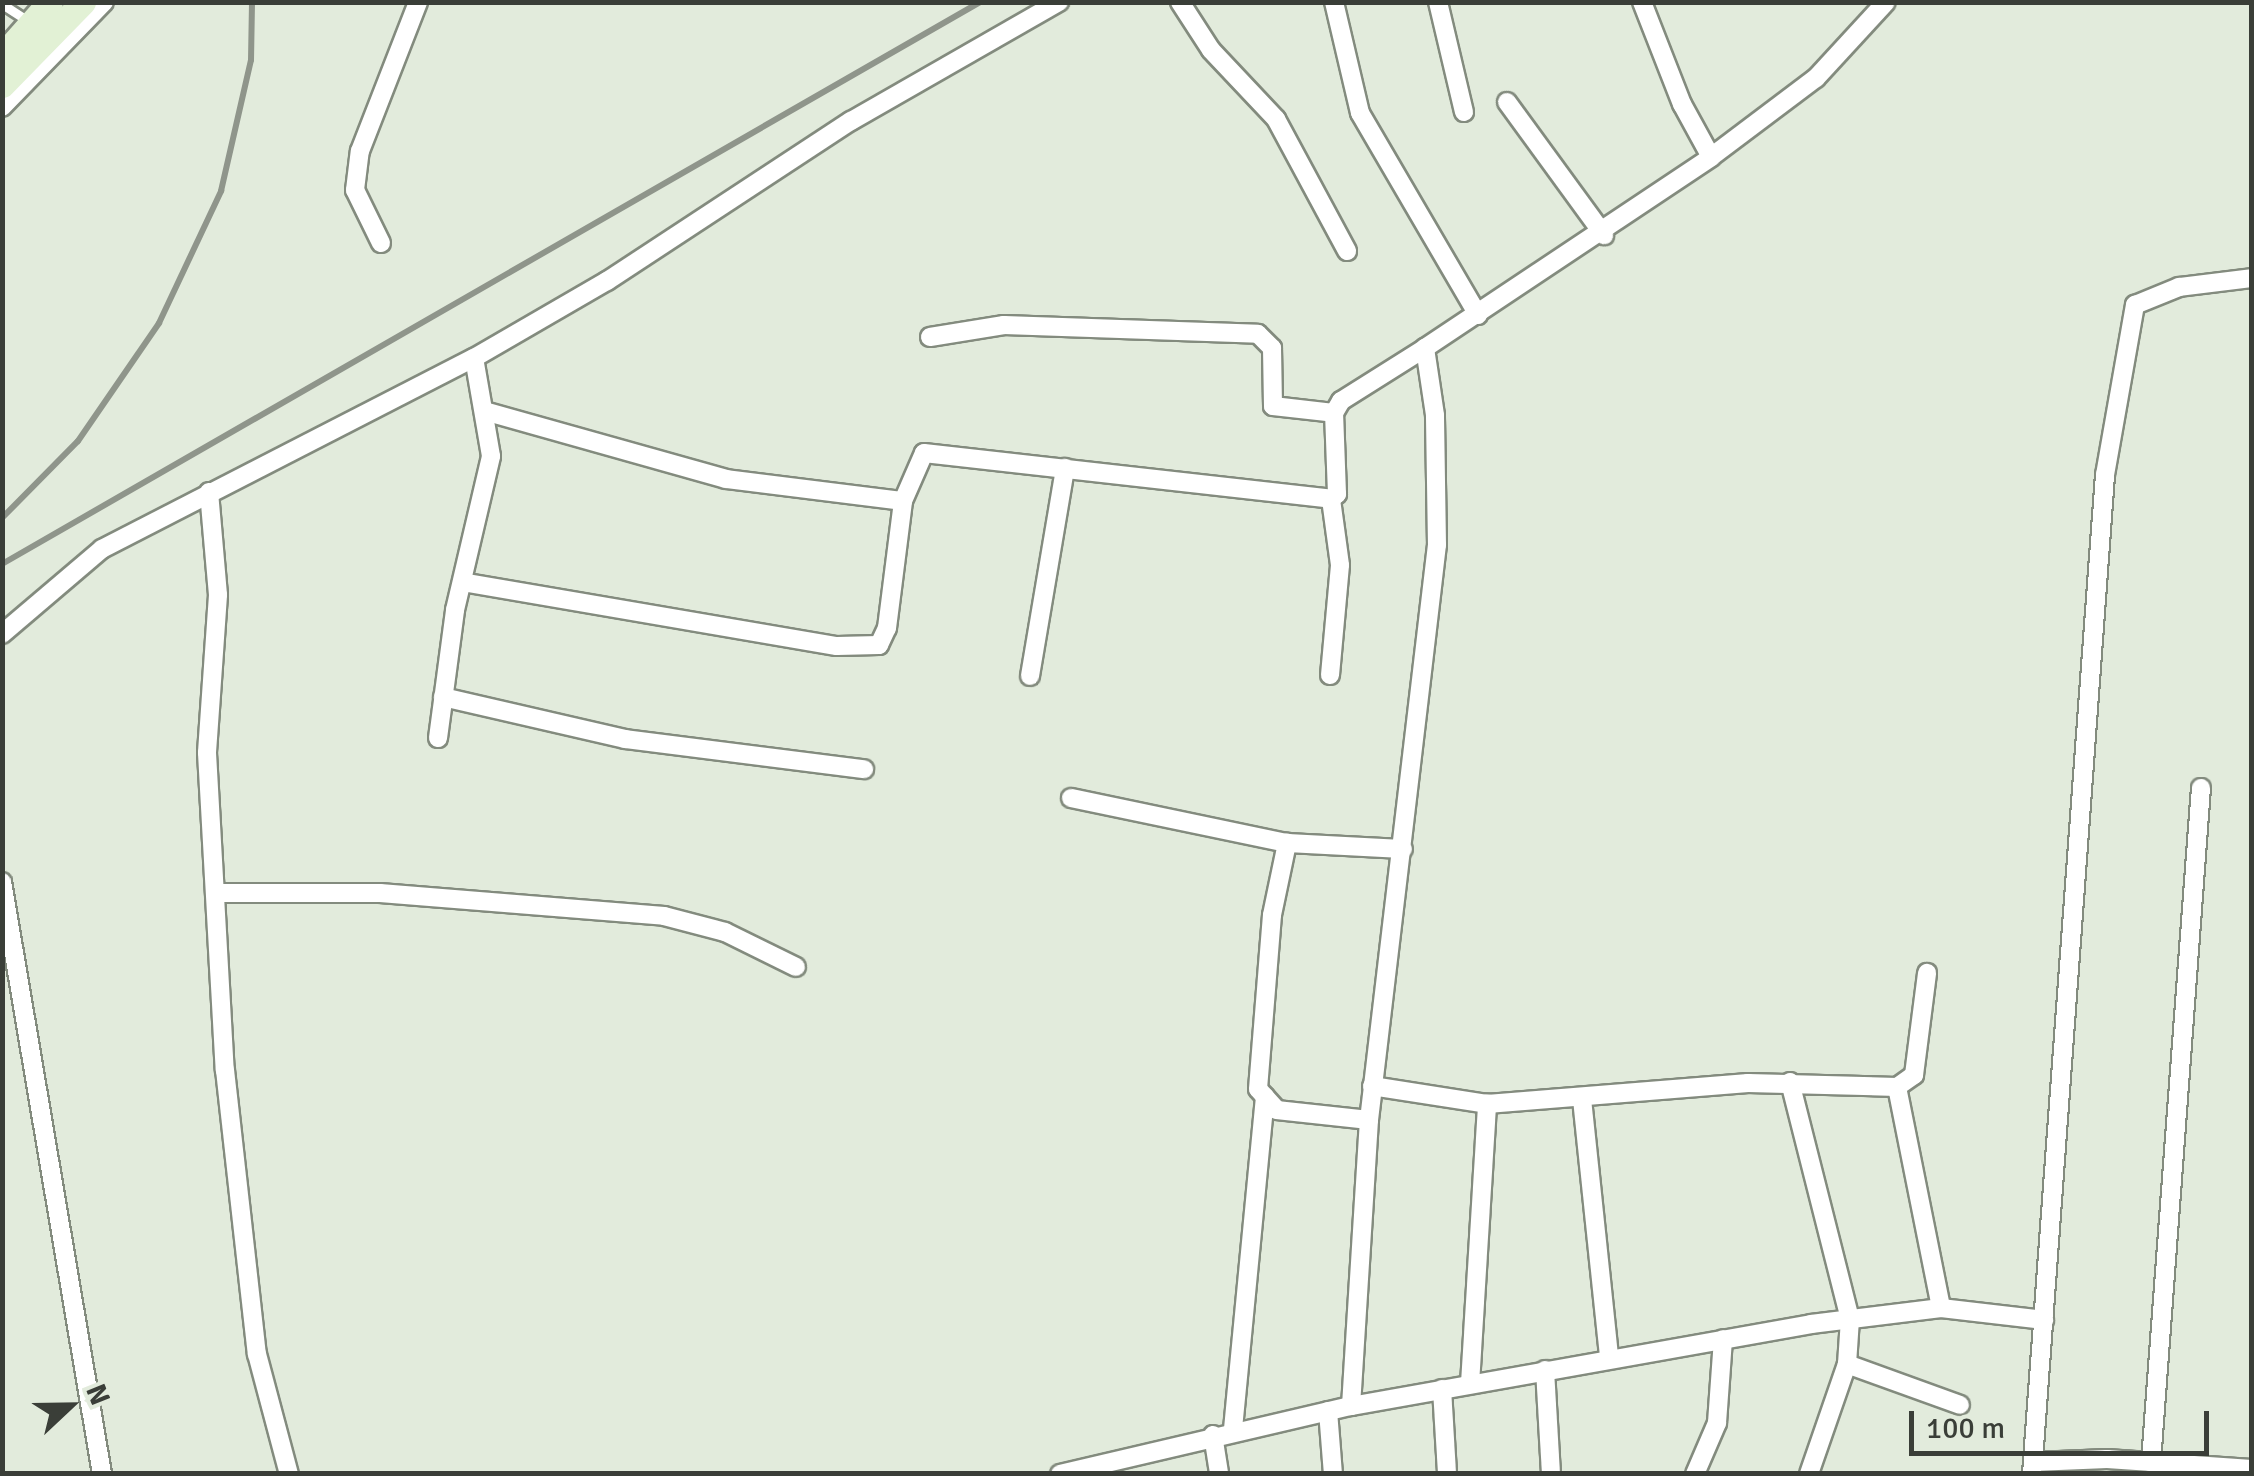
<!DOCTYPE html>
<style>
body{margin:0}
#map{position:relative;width:2254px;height:1476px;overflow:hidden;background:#e2ebdc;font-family:Signika,sans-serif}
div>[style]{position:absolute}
.roads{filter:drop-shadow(2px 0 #838b7e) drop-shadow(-2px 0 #838b7e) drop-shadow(0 2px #838b7e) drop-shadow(0 -2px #838b7e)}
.lane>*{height:9px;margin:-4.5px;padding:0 4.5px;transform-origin:4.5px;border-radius:4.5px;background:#fff}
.street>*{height:18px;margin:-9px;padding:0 9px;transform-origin:9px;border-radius:9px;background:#fff}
.secondary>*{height:25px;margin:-12.5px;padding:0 12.5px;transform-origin:12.5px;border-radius:12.5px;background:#e2f1d5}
.rail>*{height:6px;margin:-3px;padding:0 3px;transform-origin:3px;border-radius:3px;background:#8f958b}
span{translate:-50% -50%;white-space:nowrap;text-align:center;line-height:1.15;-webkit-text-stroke:10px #e2ebdc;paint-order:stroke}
.frame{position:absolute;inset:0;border:5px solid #3a3e38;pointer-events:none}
.north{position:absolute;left:20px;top:1356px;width:100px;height:100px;-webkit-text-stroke:8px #e2ebdc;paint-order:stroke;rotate:68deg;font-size:28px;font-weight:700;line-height:40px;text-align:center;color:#3a3e38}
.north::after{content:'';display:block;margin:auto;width:35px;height:45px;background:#3a3e38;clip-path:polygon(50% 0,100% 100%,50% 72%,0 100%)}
.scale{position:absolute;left:1909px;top:1411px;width:300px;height:45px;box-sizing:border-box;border:5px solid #3a3e38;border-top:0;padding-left:12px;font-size:30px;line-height:35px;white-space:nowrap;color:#3a3e38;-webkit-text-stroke:8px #e2ebdc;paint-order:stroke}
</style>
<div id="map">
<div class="roads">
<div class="lane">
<i style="left:2px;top:4px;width:33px;rotate:33deg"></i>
</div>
<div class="street">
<i style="left:1180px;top:2px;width:57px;rotate:57.1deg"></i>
<i style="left:1211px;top:50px;width:95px;rotate:46.7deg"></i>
<i style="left:1276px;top:119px;width:150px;rotate:61.7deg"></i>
<i style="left:1334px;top:2px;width:114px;rotate:76.8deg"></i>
<i style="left:1360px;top:113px;width:234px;rotate:59.7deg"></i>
<i style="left:1438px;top:2px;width:113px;rotate:76.7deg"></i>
<i style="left:1642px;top:2px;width:110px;rotate:68.6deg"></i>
<i style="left:1682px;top:104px;width:60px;rotate:61.3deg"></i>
<i style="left:1507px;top:102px;width:165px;rotate:53.9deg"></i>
<i style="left:2px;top:107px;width:146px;rotate:-45.8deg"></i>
<i style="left:381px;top:243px;width:59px;rotate:-116.1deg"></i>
<i style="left:355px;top:190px;width:39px;rotate:-83deg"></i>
<i style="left:360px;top:151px;width:160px;rotate:-68.7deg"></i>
<i style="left:930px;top:337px;width:75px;rotate:-9.2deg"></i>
<i style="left:1004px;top:325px;width:254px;rotate:2deg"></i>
<i style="left:1258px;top:334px;width:20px;rotate:45deg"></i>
<i style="left:1272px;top:348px;width:58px;rotate:89deg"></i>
<i style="left:1273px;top:406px;width:61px;rotate:6.5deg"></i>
<i style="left:488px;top:412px;width:247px;rotate:15.7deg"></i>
<i style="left:726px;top:479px;width:178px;rotate:7.1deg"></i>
<i style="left:209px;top:492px;width:103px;rotate:85deg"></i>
<i style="left:218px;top:595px;width:158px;rotate:94deg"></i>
<i style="left:207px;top:753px;width:318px;rotate:86.8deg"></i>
<i style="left:225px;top:1070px;width:286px;rotate:83.6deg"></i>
<i style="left:257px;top:1354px;width:124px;rotate:75.1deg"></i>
<i style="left:462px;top:582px;width:380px;rotate:9.7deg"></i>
<i style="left:837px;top:646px;width:42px;rotate:-1.4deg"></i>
<i style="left:879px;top:645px;width:19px;rotate:-65deg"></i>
<i style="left:887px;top:628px;width:128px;rotate:-82.8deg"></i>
<i style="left:903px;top:501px;width:52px;rotate:-66.4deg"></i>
<i style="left:924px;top:453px;width:410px;rotate:6.4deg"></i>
<i style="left:1331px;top:499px;width:8px;rotate:-40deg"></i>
<i style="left:1337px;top:494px;width:81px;rotate:-92.1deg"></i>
<i style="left:1334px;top:413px;width:14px;rotate:-60deg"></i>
<i style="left:1341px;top:401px;width:99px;rotate:-32.2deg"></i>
<i style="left:2px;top:634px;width:131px;rotate:-40.4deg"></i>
<i style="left:102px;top:549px;width:418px;rotate:-27.2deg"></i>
<i style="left:474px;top:358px;width:154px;rotate:-30.1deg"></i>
<i style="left:607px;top:281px;width:292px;rotate:-33.3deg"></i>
<i style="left:851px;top:121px;width:240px;rotate:-29.8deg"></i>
<i style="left:1330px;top:675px;width:110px;rotate:-84.8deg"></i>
<i style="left:1340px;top:565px;width:67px;rotate:-97.8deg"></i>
<i style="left:1030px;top:676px;width:211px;rotate:-80.4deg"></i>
<i style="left:443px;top:697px;width:187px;rotate:13deg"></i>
<i style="left:625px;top:739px;width:241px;rotate:7.2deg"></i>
<i style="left:438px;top:738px;width:129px;rotate:-82.4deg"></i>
<i style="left:455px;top:610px;width:158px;rotate:-76.8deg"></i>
<i style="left:491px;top:456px;width:99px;rotate:-99.8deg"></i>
<i style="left:1071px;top:798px;width:221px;rotate:11.8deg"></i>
<i style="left:2px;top:882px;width:600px;rotate:80.41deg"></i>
<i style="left:216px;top:893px;width:164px"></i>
<i style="left:380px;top:893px;width:285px;rotate:4.6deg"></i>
<i style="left:664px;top:916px;width:63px;rotate:14.7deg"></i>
<i style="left:725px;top:932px;width:79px;rotate:26.2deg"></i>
<i style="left:1790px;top:1082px;width:244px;rotate:75.8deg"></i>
<i style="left:1850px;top:1319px;width:45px;rotate:93.8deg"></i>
<i style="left:1847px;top:1364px;width:116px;rotate:109.1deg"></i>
<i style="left:1372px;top:1086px;width:116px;rotate:8.9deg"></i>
<i style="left:1487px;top:1104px;width:262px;rotate:-4.6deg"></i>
<i style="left:1748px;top:1083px;width:149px;rotate:1.5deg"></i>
<i style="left:1897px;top:1087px;width:21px;rotate:-35deg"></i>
<i style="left:1914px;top:1075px;width:103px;rotate:-82.7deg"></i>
<i style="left:1897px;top:1087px;width:225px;rotate:78.7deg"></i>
<i style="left:1582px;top:1099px;width:260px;rotate:84deg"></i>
<i style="left:1369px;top:1120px;width:93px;rotate:-173.8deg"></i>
<i style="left:1277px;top:1110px;width:28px;rotate:-132deg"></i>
<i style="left:1258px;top:1089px;width:175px;rotate:-85.4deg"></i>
<i style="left:1272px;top:915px;width:74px;rotate:-78.2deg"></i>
<i style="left:1287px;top:843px;width:116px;rotate:3deg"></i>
<i style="left:1847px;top:1364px;width:120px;rotate:19.9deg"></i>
<i style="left:1545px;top:1370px;width:104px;rotate:86.7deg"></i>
<i style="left:1470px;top:1384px;width:281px;rotate:-86.5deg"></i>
<i style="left:1442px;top:1389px;width:85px;rotate:86.6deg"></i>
<i style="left:1351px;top:1406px;width:287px;rotate:-86.4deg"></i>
<i style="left:1369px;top:1120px;width:579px;rotate:-83.26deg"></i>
<i style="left:1437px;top:545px;width:130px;rotate:-90.9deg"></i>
<i style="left:1435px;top:415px;width:68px;rotate:-98.5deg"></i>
<i style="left:1425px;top:348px;width:344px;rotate:-33.7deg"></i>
<i style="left:1711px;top:157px;width:131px;rotate:-37deg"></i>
<i style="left:1816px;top:78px;width:103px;rotate:-47.4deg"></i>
<i style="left:1328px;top:1411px;width:63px;rotate:85.5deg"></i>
<i style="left:1233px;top:1429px;width:334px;rotate:-84.5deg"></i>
<i style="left:1213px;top:1435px;width:39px;rotate:81deg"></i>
<i style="left:2034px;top:1462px;width:73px;rotate:-2.4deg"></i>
<i style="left:2107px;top:1459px;width:145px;rotate:3.9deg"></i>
<i style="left:2151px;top:1462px;width:676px;rotate:-85.76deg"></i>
<i style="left:1060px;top:1474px;width:299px;rotate:-13.2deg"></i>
<i style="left:1351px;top:1406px;width:467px;rotate:-10.1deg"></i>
<i style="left:1811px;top:1324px;width:131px;rotate:-7deg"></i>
<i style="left:1941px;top:1308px;width:104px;rotate:6.6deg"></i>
<i style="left:1695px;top:1474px;width:56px;rotate:-66.7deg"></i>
<i style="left:1717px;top:1423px;width:84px;rotate:-85.9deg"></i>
<i style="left:2032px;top:1474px;width:1002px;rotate:-85.82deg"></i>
<i style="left:2105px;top:475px;width:173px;rotate:-80deg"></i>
<i style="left:2135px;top:305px;width:48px;rotate:-22.2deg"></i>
<i style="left:2179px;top:287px;width:74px;rotate:-7deg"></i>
</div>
<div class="secondary">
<i style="left:2px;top:56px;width:72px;rotate:-48.4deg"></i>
<i style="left:2px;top:85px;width:116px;rotate:-45.7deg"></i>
</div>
</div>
<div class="rail">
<i style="left:2px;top:518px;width:108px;rotate:-45.4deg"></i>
<i style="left:78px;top:441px;width:143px;rotate:-55.5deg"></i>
<i style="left:159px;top:323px;width:146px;rotate:-64.8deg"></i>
<i style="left:221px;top:191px;width:134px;rotate:-77.1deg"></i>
<i style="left:251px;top:60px;width:58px;rotate:-89deg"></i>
<i style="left:2px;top:564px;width:1128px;rotate:-29.88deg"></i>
</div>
<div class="frame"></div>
<div class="north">N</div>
<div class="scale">100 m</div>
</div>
